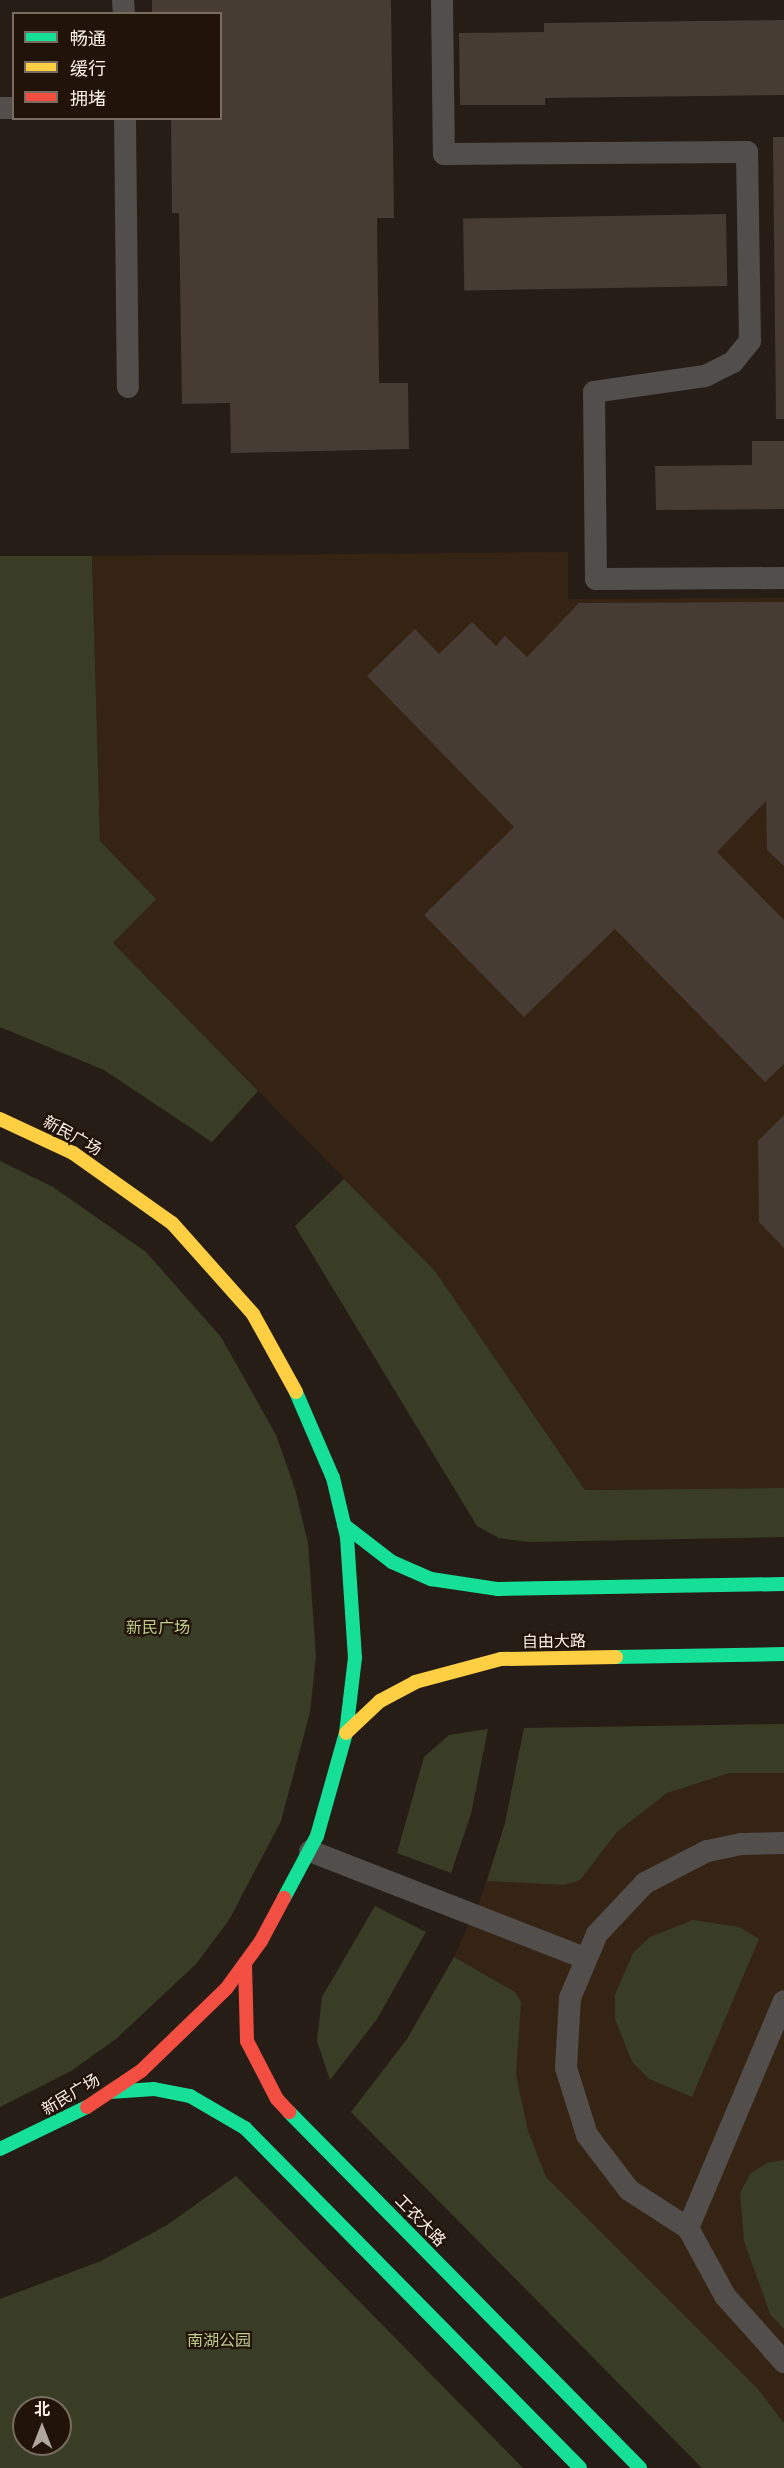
<!DOCTYPE html>
<meta charset="utf-8">
<style>
body{margin:0}
#map{position:relative;width:784px;height:2468px;overflow:hidden;background:#251d16;font-family:"Nunito Sans","Noto Sans SC",sans-serif}
div>[style]{position:absolute}
.built>*{inset:0;background:#352314}
.green>*{inset:0;background:#393d26}
.building>*{inset:0;background:#463c34;transform-origin:0 0}
.lane>*{height:22px;margin:-11px;padding:0 11px;transform-origin:11px;border-radius:11px;background:#514e4c}
.fast>*{height:14px;margin:-7px;padding:0 7px;transform-origin:7px;border-radius:7px;background:#16e098}
.slow>*{height:14px;margin:-7px;padding:0 7px;transform-origin:7px;border-radius:7px;background:#ffcf43}
.jam>*{height:14px;margin:-7px;padding:0 7px;transform-origin:7px;border-radius:7px;background:#f24e42}
span{translate:-50% -50%;white-space:nowrap;text-align:center;line-height:1.15;-webkit-text-stroke:4.5px #211307;paint-order:stroke}
.street-label{font-size:16px;color:#fbf1e9}
.park-label{font-size:16px;color:#becd8e}
.legend{position:absolute;left:12px;top:12px;width:210px;height:108px;box-sizing:border-box;background:#211307;border:2px solid #786c61;margin:0;padding:8px 10px;list-style:none;font-size:18px;color:#fbf1e9}
.legend li{display:flex;align-items:center;gap:12px;height:30px}
.legend b{width:30px;border:2px solid #786c61}
.north{position:absolute;left:12px;top:2396px;width:60px;height:60px;box-sizing:border-box;background:#211307;border:2px solid #786c61;border-radius:50%;rotate:0deg;font-size:16px;font-weight:700;line-height:24px;text-align:center;color:#fbf1e9}
.north::after{content:'';display:block;margin:auto;width:21px;height:27px;background:#b0a79f;clip-path:polygon(50% 0,100% 100%,50% 72%,0 100%)}
</style>
<div id="map">
<div class="built">
<i style="clip-path:polygon(568px 552px,568px 599px,784px 598px,784px 1488px,585px 1490px,435px 1271px,113px 943px,155px 899px,100px 841px,92px 556px)"></i>
<i style="clip-path:polygon(784px 1724px,784px 2468px,702px 2468px,351px 2112px,407px 2039px,447px 1972px,480px 1900px,505px 1823px,524px 1728px)"></i>
</div>
<div class="green">
<i style="clip-path:polygon(0 556px,92px 556px,100px 841px,156px 899px,113px 943px,258px 1091px,212px 1142px,104px 1070px,0 1027px)"></i>
<i style="clip-path:polygon(0 1161px,53px 1187px,146px 1252px,221px 1337px,276px 1435px,295px 1489px,308px 1543px,316px 1656px,310px 1712px,281px 1821px,229px 1920px,196px 1964px,116px 2039px,71px 2071px,0 2107px)"></i>
<i style="clip-path:polygon(344px 1179px,435px 1271px,585px 1490px,784px 1488px,784px 1537px,529px 1542px,499px 1538px,477px 1526px,295px 1226px)"></i>
<i style="clip-path:polygon(784px 1724px,784px 1773px,729px 1773px,667px 1793px,617px 1832px,580px 1880px,565px 1885px,487px 1881px,505px 1823px,524px 1728px)"></i>
<i style="clip-path:polygon(488px 1729px,471px 1814px,451px 1873px,397px 1853px,424px 1757px,449px 1735px)"></i>
<i style="clip-path:polygon(375px 1906px,426px 1932px,377px 2019px,330px 2080px,317px 2041px,322px 1997px)"></i>
<i style="clip-path:polygon(693px 1920px,739px 1927px,759px 1939px,692px 2097px,649px 2079px,632px 2062px,615px 2019px,615px 1995px,633px 1953px,650px 1937px)"></i>
<i style="clip-path:polygon(454px 1957px,515px 1992px,521px 2002px,516px 2075px,528px 2131px,546px 2177px,757px 2388px,784px 2423px,784px 2468px,702px 2468px,351px 2112px,407px 2039px)"></i>
<i style="clip-path:polygon(784px 2160px,784px 2329px,770px 2314px,744px 2241px,740px 2193px,750px 2174px,767px 2163px)"></i>
<i style="clip-path:polygon(evenodd,236px 2176px,523px 2468px,0 2468px,0 2299px,101px 2261px,167px 2225px,236px 2176px,24px 2408px,60px 2408px,60px 2444px,24px 2444px,24px 2408px)"></i>
</div>
<div class="building">
<i style="clip-path:polygon(152px 0,391px 0,394px 218px,377px 218px,379px 383px,408px 383px,409px 449px,231px 453px,230px 403px,182px 404px,179px 213px,172px 213px,171px 118px,220px 118px,220px 14px,152px 14px)"></i>
<i style="clip-path:polygon(784px 20px,784px 95px,545px 98px,545px 105px,460px 105px,459px 33px,544px 32px,544px 23px)"></i>
<i style="clip-path:polygon(773px 137px,784px 137px,784px 419px,776px 419px)"></i>
<i style="left:726px;top:214px;width:72px;height:263px;rotate:89deg"></i>
<i style="clip-path:polygon(752px 441px,784px 441px,784px 509px,656px 510px,655px 466px,752px 465px)"></i>
<i style="clip-path:polygon(784px 602px,784px 866px,767px 850px,766px 801px,717px 852px,784px 920px,784px 1064px,765px 1082px,615px 929px,524px 1017px,424px 915px,514px 827px,367px 676px,415px 629px,439px 654px,472px 622px,496px 646px,505px 636px,527px 657px,579px 603px)"></i>
<i style="clip-path:polygon(784px 1115px,784px 1248px,759px 1222px,758px 1141px)"></i>
</div>
<div class="lane">
<i style="left:123px;top:0;width:14px;rotate:86deg"></i>
<i style="left:442px;top:0;width:154px;rotate:89.3deg"></i>
<i style="left:444px;top:154px;width:303px;rotate:-0.4deg"></i>
<i style="left:747px;top:152px;width:189px;rotate:89.1deg"></i>
<i style="left:750px;top:341px;width:27px;rotate:129deg"></i>
<i style="left:733px;top:362px;width:31px;rotate:153deg"></i>
<i style="left:705px;top:376px;width:112px;rotate:171.8deg"></i>
<i style="left:594px;top:392px;width:187px;rotate:89.4deg"></i>
<i style="left:596px;top:579px;width:188px;rotate:-0.3deg"></i>
<i style="left:0;top:108px;width:14px"></i>
<i style="left:125px;top:118px;width:269px;rotate:89.4deg"></i>
<i style="left:784px;top:1843px;width:43px;rotate:178.7deg"></i>
<i style="left:741px;top:1844px;width:35px;rotate:168deg"></i>
<i style="left:707px;top:1851px;width:70px;rotate:152.7deg"></i>
<i style="left:645px;top:1883px;width:70px;rotate:133.3deg"></i>
<i style="left:597px;top:1934px;width:69px;rotate:112.9deg"></i>
<i style="left:570px;top:1998px;width:70px;rotate:93.3deg"></i>
<i style="left:566px;top:2068px;width:70px;rotate:72.6deg"></i>
<i style="left:587px;top:2135px;width:69px;rotate:52.6deg"></i>
<i style="left:629px;top:2190px;width:70px;rotate:32.8deg"></i>
<i style="left:688px;top:2228px;width:246px;rotate:-67.1deg"></i>
<i style="left:310px;top:1851px;width:294px;rotate:21.3deg"></i>
<i style="left:688px;top:2228px;width:77px;rotate:61.4deg"></i>
<i style="left:725px;top:2296px;width:89px;rotate:48.2deg"></i>
</div>
<div class="fast">
<i style="left:344px;top:1525px;width:61px;rotate:37.6deg"></i>
<i style="left:392px;top:1562px;width:43px;rotate:23.6deg"></i>
<i style="left:431px;top:1579px;width:68px;rotate:8.5deg"></i>
<i style="left:498px;top:1589px;width:286px;rotate:-1deg"></i>
<i style="left:616px;top:1657px;width:168px;rotate:-1deg"></i>
<i style="left:284px;top:1898px;width:70px;rotate:-62deg"></i>
<i style="left:317px;top:1836px;width:107px;rotate:-74.3deg"></i>
<i style="left:346px;top:1733px;width:76px;rotate:-83.2deg"></i>
<i style="left:355px;top:1658px;width:121px;rotate:-93.8deg"></i>
<i style="left:347px;top:1537px;width:61px;rotate:-103.3deg"></i>
<i style="left:333px;top:1478px;width:94px;rotate:-113.3deg"></i>
<i style="left:110px;top:2092px;width:44px;rotate:-3.9deg"></i>
<i style="left:154px;top:2089px;width:37px;rotate:11deg"></i>
<i style="left:190px;top:2096px;width:64px;rotate:30.2deg"></i>
<i style="left:245px;top:2128px;width:477px;rotate:45.4deg"></i>
<i style="left:289px;top:2112px;width:500px;rotate:45.4deg"></i>
<i style="left:0;top:2149px;width:97px;rotate:-25.8deg"></i>
</div>
<div class="slow">
<i style="left:0;top:1119px;width:81px;rotate:25deg"></i>
<i style="left:73px;top:1153px;width:121px;rotate:35.3deg"></i>
<i style="left:172px;top:1223px;width:122px;rotate:48.3deg"></i>
<i style="left:253px;top:1314px;width:89px;rotate:61.1deg"></i>
<i style="left:346px;top:1733px;width:47px;rotate:-43.3deg"></i>
<i style="left:380px;top:1701px;width:40px;rotate:-28deg"></i>
<i style="left:415px;top:1682px;width:89px;rotate:-15deg"></i>
<i style="left:501px;top:1659px;width:115px;rotate:-1deg"></i>
</div>
<div class="jam">
<i style="left:245px;top:1964px;width:77px;rotate:88.5deg"></i>
<i style="left:247px;top:2041px;width:65px;rotate:62.7deg"></i>
<i style="left:277px;top:2099px;width:18px;rotate:47deg"></i>
<i style="left:87px;top:2107px;width:65px;rotate:-33.7deg"></i>
<i style="left:141px;top:2071px;width:118px;rotate:-44deg"></i>
<i style="left:226px;top:1989px;width:59px;rotate:-53.9deg"></i>
<i style="left:261px;top:1941px;width:49px;rotate:-61.9deg"></i>
</div>
<div class="street-label">
<span style="left:72px;top:1136px;rotate:29deg">新民广场</span>
<span style="left:554px;top:1642px;rotate:-1deg">自由大路</span>
<span style="left:71px;top:2095px;rotate:-31deg">新民广场</span>
<span style="left:420px;top:2221px;rotate:46deg">工农大路</span>
</div>
<div class="park-label">
<span style="left:158px;top:1628px">新民广场</span>
<span style="left:219px;top:2341px">南湖公园</span>
</div>
<ul class="legend">
<li><b style="height:8px;background:#16e098"></b>畅通</li>
<li><b style="height:8px;background:#ffcf43"></b>缓行</li>
<li><b style="height:8px;background:#f24e42"></b>拥堵</li>
</ul>
<div class="north">北</div>
</div>
